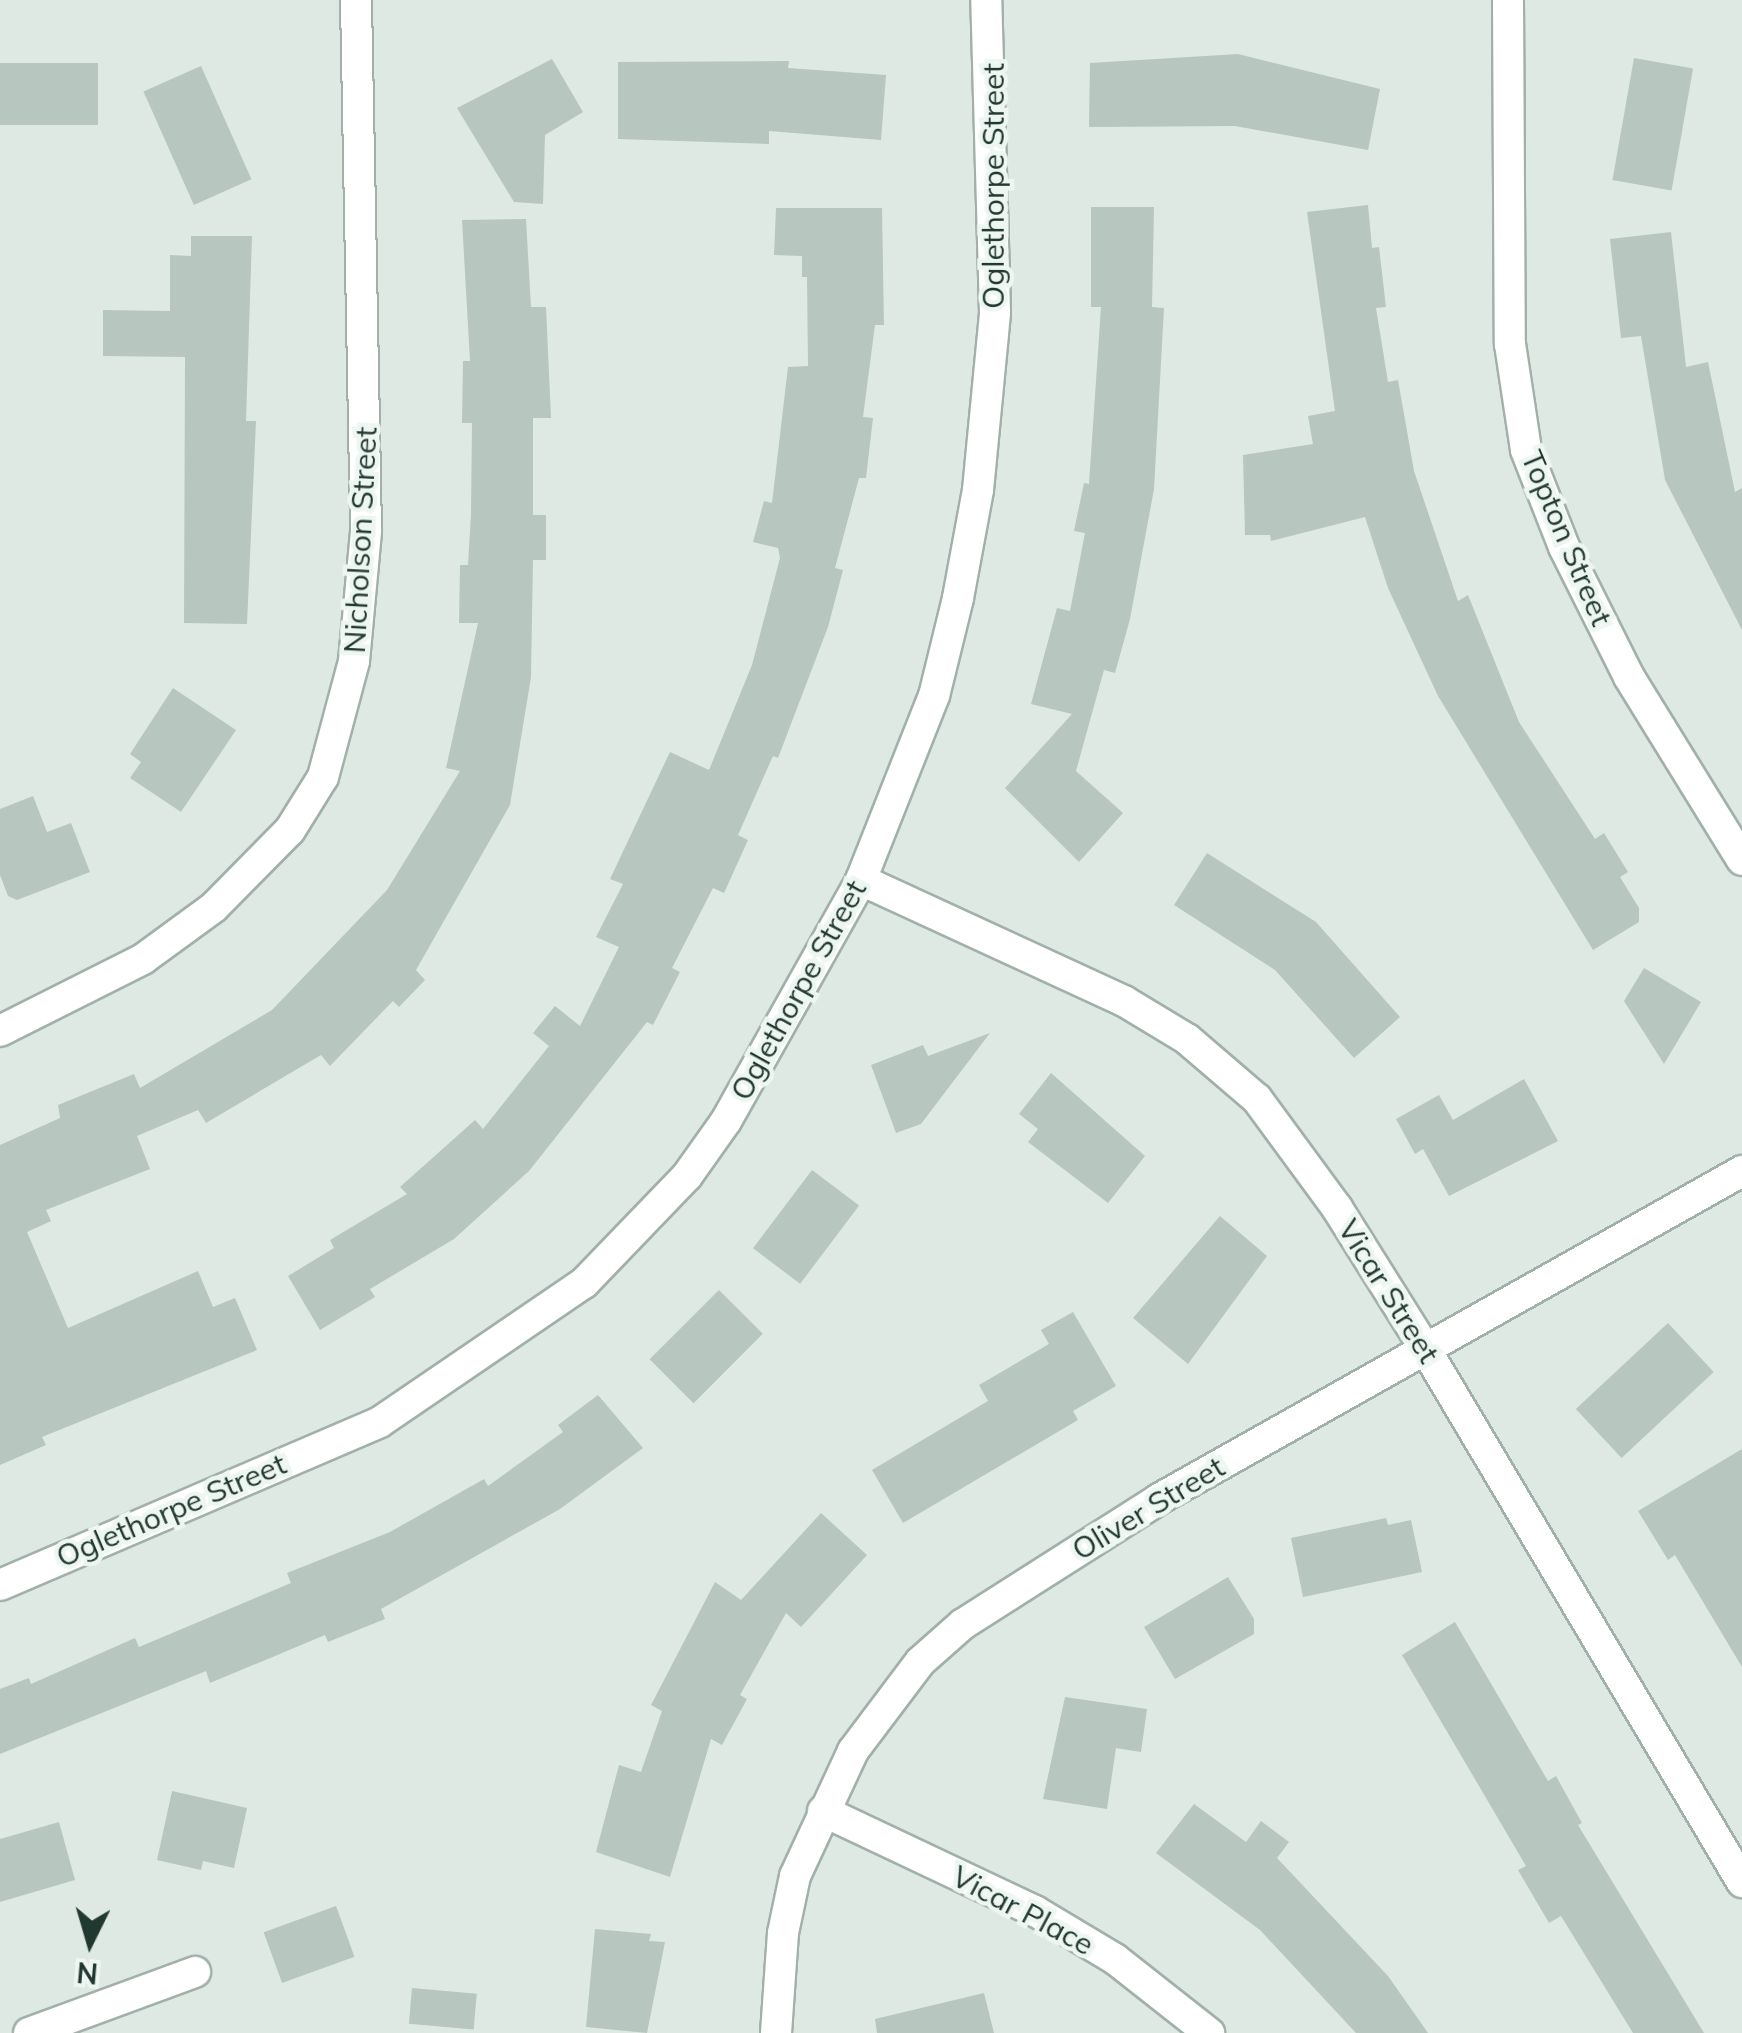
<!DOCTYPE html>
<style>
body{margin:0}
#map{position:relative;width:1742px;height:2033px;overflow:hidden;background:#dee9e3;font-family:Mulish,sans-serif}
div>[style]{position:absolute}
.building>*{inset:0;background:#b7c6bf;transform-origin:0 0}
.roads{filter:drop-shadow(2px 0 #a2b0aa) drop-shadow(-2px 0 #a2b0aa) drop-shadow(0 2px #a2b0aa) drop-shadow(0 -2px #a2b0aa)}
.minor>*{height:30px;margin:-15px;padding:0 15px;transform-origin:15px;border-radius:15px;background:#fff}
span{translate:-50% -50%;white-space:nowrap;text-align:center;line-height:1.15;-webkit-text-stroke:9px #eef6f2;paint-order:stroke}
.street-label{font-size:30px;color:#213830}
.north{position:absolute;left:40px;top:1893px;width:100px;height:100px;-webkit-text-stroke:8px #eef6f2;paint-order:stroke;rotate:185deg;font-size:28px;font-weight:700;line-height:40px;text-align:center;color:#213830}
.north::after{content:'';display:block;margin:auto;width:35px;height:45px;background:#213830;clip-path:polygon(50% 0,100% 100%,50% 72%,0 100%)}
</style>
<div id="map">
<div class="building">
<i style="clip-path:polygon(1238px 54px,1380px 89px,1368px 150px,1235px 126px,1089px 127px,1090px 63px)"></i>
<i style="left:1634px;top:58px;width:60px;height:124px;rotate:10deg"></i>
<i style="clip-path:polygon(552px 59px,583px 112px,545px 135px,543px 204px,514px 202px,457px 108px)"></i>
<i style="clip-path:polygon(789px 61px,788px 68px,886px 75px,881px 140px,769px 131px,769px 144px,618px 139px,618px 62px)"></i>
<i style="left:0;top:63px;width:98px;height:62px"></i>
<i style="left:201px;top:66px;width:124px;height:63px;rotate:66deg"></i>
<i style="clip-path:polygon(1368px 205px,1372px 248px,1379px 247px,1386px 307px,1376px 308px,1388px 382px,1398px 380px,1414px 471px,1458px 601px,1468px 595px,1519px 722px,1595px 839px,1604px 833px,1628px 872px,1620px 877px,1639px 908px,1639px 922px,1593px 950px,1438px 696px,1388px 588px,1365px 517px,1271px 541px,1270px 535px,1245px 535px,1243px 455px,1313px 444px,1308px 416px,1335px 411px,1307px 212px)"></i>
<i style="clip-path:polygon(1091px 207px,1154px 207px,1152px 307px,1164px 308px,1154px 489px,1130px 619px,1115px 673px,1104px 670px,1076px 771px,1123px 813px,1079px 862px,1005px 788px,1072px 714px,1031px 704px,1057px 608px,1070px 611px,1085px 533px,1074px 531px,1084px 483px,1089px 484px,1101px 307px,1091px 307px)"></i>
<i style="clip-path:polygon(776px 208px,882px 208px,884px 325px,875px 325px,863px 417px,873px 418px,866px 478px,859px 478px,835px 568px,843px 570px,828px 627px,778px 758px,773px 756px,738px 835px,748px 840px,724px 893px,713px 888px,672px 968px,680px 972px,653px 1025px,647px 1022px,529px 1171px,454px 1239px,370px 1289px,375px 1297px,320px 1330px,288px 1276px,334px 1248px,330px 1240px,407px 1194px,400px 1187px,475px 1120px,483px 1129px,549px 1046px,533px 1033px,555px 1006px,580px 1026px,619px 947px,596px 937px,623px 884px,610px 879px,670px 752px,709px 770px,752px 665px,780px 558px,778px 548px,753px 542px,764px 501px,772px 503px,788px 367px,808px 366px,807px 277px,802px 277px,802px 256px,774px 255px)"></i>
<i style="clip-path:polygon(526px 219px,531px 307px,546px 307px,551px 418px,533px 418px,533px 515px,546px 515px,546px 560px,533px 560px,531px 677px,510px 805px,416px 970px,425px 980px,399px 1007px,393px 1001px,330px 1066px,321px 1055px,206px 1123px,198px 1110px,137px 1136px,150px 1169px,46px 1210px,51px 1221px,27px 1232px,68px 1328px,198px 1271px,213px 1307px,235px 1298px,257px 1350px,42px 1437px,46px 1445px,0 1465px,0 1145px,60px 1118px,58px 1105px,134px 1074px,140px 1088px,272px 1010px,387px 890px,460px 771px,446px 768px,478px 623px,459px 623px,460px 565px,468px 565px,471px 514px,472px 423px,462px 423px,463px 361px,470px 361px,462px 220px)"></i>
<i style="clip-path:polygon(1671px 232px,1686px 367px,1708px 362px,1735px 492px,1742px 488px,1742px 630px,1665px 480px,1641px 336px,1621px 338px,1610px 239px)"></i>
<i style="clip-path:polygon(191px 236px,252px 236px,246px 421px,256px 421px,247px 624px,184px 623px,185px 357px,103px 356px,103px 310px,170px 311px,170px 255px,191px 256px)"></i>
<i style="clip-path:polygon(173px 688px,236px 730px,181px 812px,130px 778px,141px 762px,130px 754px)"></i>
<i style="clip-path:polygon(33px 796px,47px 832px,71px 823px,90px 872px,17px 900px,8px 896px,0 875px,0 809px)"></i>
<i style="clip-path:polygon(1207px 853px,1316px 922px,1400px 1017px,1354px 1058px,1275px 970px,1174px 905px)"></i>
<i style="clip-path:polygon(1644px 968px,1701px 1002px,1664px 1064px,1624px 1001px)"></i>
<i style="clip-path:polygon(990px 1033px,921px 1124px,896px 1133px,871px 1065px,923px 1045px,928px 1056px)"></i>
<i style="clip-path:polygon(1051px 1073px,1145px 1156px,1108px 1203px,1028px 1142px,1038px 1129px,1019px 1114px)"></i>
<i style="clip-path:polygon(1524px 1079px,1558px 1141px,1449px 1196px,1423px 1149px,1415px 1154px,1396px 1119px,1439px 1095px,1453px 1120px)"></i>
<i style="left:812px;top:1170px;width:59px;height:98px;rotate:37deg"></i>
<i style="clip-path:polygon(1220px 1216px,1267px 1256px,1188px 1364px,1133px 1318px)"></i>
<i style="left:719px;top:1290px;width:62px;height:98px;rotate:45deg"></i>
<i style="clip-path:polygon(1073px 1312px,1116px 1386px,1073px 1411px,1078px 1420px,903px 1523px,872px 1470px,988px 1401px,979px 1385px,1049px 1344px,1041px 1330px)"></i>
<i style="left:1668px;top:1323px;width:67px;height:126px;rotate:47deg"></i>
<i style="clip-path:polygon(598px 1395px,643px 1448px,560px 1509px,381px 1609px,385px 1619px,328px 1642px,325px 1635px,210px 1683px,206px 1671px,0 1754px,0 1689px,29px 1678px,31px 1684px,135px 1638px,139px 1647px,291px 1583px,287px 1573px,390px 1532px,484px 1479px,488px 1486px,563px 1432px,558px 1425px)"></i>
<i style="clip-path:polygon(1742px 1449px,1742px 1667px,1675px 1555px,1668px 1560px,1638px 1511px)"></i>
<i style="clip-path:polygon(821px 1513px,867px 1555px,801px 1627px,786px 1613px,740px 1695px,747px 1699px,722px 1745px,711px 1739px,670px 1877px,596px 1852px,619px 1765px,641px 1772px,662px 1711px,651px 1705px,715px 1582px,741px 1600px)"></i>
<i style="clip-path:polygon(1386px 1518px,1388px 1525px,1411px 1520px,1422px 1572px,1303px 1597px,1291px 1538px)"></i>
<i style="clip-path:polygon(1228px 1577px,1254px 1619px,1254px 1634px,1175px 1679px,1144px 1627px)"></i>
<i style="clip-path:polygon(1455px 1622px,1548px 1781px,1556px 1776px,1582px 1823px,1578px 1825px,1704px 2033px,1633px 2033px,1561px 1916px,1549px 1923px,1518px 1870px,1526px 1866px,1402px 1655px)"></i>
<i style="clip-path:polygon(1065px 1697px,1147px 1709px,1141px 1752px,1116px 1748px,1107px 1809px,1043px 1799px)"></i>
<i style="clip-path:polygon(172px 1791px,247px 1808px,234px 1868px,203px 1861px,201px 1870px,157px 1860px)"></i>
<i style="clip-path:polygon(1194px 1804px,1246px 1842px,1261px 1821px,1289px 1842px,1277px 1858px,1388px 1976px,1428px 2033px,1356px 2033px,1260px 1930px,1156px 1853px)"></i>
<i style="clip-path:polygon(59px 1822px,75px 1880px,0 1902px,0 1839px)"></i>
<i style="left:336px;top:1906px;width:54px;height:77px;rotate:70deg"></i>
<i style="clip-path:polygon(595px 1929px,651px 1934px,649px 1941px,665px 1942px,647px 2033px,586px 2027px)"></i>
<i style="left:412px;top:1988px;width:65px;height:36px;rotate:5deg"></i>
<i style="clip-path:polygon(984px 1993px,994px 2033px,877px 2033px,875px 2019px)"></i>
</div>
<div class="roads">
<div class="minor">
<i style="left:1508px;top:0;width:344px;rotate:89.7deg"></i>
<i style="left:1510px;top:344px;width:107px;rotate:81.4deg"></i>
<i style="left:1526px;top:450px;width:104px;rotate:68.6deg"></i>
<i style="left:1564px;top:547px;width:145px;rotate:63.4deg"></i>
<i style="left:1629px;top:677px;width:215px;rotate:58.3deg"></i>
<i style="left:861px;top:880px;width:289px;rotate:24.7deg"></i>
<i style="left:1124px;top:1001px;width:74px;rotate:31.1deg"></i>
<i style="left:1187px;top:1039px;width:92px;rotate:40.6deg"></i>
<i style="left:1257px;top:1099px;width:135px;rotate:53.7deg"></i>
<i style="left:1337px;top:1208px;width:168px;rotate:57.9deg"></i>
<i style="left:1426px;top:1350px;width:619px;rotate:59.29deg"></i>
<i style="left:0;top:1031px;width:160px;rotate:-26.7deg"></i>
<i style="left:143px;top:959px;width:88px;rotate:-36.2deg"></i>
<i style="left:214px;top:907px;width:108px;rotate:-45.4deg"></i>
<i style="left:290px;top:830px;width:62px;rotate:-58.1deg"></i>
<i style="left:323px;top:777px;width:120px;rotate:-75deg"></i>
<i style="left:354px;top:661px;width:131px;rotate:-84.7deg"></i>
<i style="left:366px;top:531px;width:531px;rotate:-91.08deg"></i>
<i style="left:0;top:1585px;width:413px;rotate:-23.2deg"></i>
<i style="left:380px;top:1422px;width:247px;rotate:-34.3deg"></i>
<i style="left:584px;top:1283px;width:149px;rotate:-46.1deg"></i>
<i style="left:687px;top:1176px;width:67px;rotate:-54.7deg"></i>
<i style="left:726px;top:1121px;width:276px;rotate:-60.7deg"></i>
<i style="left:861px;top:880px;width:198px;rotate:-68.4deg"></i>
<i style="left:934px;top:696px;width:101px;rotate:-76.2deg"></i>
<i style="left:958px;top:598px;width:110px;rotate:-79.5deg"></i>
<i style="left:978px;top:490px;width:178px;rotate:-84.5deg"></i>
<i style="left:995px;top:313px;width:313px;rotate:-91.6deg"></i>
<i style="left:823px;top:1811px;width:234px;rotate:25.3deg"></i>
<i style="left:1035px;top:1911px;width:93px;rotate:31deg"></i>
<i style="left:1115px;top:1959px;width:120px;rotate:38.2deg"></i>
<i style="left:29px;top:2033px;width:177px;rotate:-20.2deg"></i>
<i style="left:776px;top:2033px;width:100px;rotate:-86deg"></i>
<i style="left:783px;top:1933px;width:58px;rotate:-78.1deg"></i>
<i style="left:795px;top:1876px;width:138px;rotate:-65.1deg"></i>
<i style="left:853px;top:1751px;width:111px;rotate:-53deg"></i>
<i style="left:920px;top:1662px;width:57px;rotate:-41.5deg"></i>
<i style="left:963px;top:1624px;width:232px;rotate:-32.5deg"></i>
<i style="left:1159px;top:1499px;width:669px;rotate:-29.36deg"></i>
</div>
</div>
<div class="street-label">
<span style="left:993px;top:186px;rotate:-90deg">Oglethorpe Street</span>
<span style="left:1567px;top:538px;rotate:67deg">Topton Street</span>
<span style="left:360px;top:540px;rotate:-87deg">Nicholson Street</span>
<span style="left:798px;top:990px;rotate:-61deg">Oglethorpe Street</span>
<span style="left:1389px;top:1291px;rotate:58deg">Vicar Street</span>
<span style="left:1148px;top:1508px;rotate:-31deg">Oliver Street</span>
<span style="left:171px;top:1510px;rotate:-23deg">Oglethorpe Street</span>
<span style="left:1023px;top:1910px;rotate:28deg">Vicar Place</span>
</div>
<div class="north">N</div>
</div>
